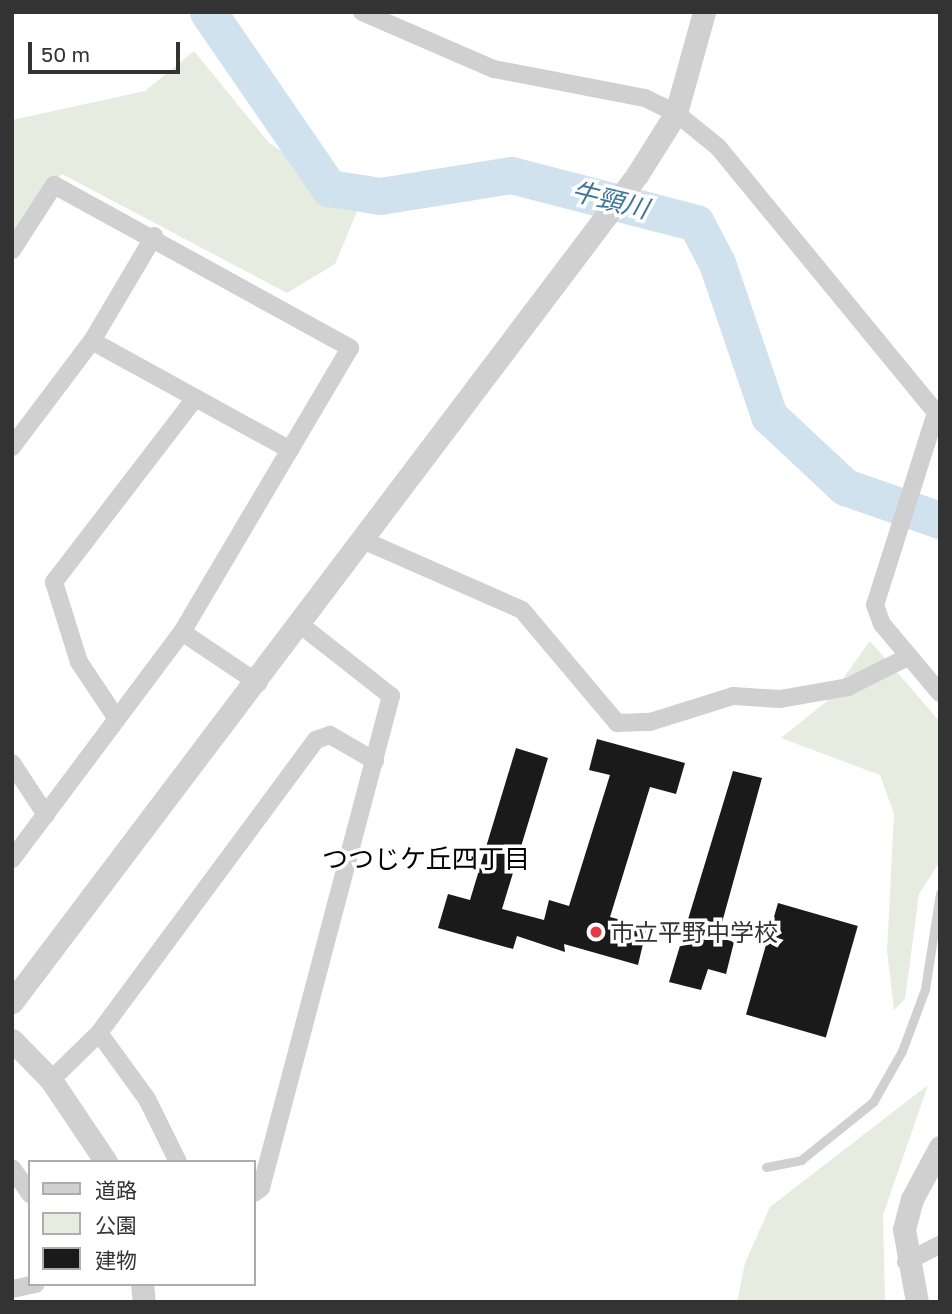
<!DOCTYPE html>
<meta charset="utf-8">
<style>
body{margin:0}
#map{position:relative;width:952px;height:1314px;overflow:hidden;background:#fff;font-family:"Golos Text","Noto Sans JP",sans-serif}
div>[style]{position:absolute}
.green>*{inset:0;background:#e6ecdf}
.river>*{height:37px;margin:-18.5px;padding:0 18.5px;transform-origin:18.5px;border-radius:18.5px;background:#cfe2ee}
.building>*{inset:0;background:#1a1a1a;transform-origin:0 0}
.service>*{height:9px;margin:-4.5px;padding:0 4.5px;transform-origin:4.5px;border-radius:4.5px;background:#d0d0d0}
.minor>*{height:18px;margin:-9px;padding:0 9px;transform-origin:9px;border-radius:9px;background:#d0d0d0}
.tertiary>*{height:23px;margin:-11.5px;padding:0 11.5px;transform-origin:11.5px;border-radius:11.5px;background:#d0d0d0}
.dots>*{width:19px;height:19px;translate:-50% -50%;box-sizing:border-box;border:4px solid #fff;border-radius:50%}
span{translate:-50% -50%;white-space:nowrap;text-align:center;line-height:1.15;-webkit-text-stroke:7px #fff;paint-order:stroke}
.poi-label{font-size:24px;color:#333}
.left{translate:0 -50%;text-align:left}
.water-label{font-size:26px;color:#3f7597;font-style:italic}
.neighbourhood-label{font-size:26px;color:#000}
.frame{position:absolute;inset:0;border:14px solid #333;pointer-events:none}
.legend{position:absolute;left:28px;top:1160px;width:228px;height:126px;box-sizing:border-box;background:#fff;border:2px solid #adadad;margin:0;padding:9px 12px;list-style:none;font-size:21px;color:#333}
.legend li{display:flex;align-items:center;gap:14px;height:35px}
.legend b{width:35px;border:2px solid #adadad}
.scale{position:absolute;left:28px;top:42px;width:152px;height:32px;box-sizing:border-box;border:4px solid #333;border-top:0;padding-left:9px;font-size:21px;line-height:24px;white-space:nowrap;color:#333;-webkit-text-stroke:5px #fff;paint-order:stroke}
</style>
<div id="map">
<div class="green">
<i style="clip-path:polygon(194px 51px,269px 143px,361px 202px,335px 264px,287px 293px,62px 174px,12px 237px,12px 120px,145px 91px)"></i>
<i style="clip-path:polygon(870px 641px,940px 722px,940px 861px,919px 894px,905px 999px,894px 1010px,887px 951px,894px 814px,880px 775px,781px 738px,826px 702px)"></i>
<i style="clip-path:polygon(928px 1085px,883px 1215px,885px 1302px,737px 1302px,745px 1263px,770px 1207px)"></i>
</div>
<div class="river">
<i style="left:208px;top:12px;width:214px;rotate:55.5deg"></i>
<i style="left:329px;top:188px;width:52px;rotate:8.9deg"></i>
<i style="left:380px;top:196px;width:133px;rotate:-9.1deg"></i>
<i style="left:511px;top:175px;width:191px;rotate:14.5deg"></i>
<i style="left:696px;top:223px;width:45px;rotate:62.3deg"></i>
<i style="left:717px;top:263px;width:162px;rotate:71.2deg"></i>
<i style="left:769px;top:416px;width:104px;rotate:43.1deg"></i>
<i style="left:845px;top:487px;width:101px;rotate:19.2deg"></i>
</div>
<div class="building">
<i style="clip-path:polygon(597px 739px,685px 763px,676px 794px,650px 787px,610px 917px,647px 927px,638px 965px,564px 944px,565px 952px,517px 936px,513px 949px,438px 928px,448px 894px,470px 900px,516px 748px,548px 758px,502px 909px,544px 920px,549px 900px,569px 906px,610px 775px,589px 770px)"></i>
<i style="clip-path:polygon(733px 771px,762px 778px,718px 937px,734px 942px,726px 974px,708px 969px,701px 990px,669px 982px)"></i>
<i style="left:778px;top:903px;width:83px;height:116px;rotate:16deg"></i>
</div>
<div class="service">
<i style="left:766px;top:1167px;width:36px;rotate:-11deg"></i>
<i style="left:801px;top:1160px;width:92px;rotate:-38.9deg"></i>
<i style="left:873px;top:1102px;width:59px;rotate:-60.4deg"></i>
<i style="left:902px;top:1051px;width:66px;rotate:-69.6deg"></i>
<i style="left:925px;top:989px;width:97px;rotate:-81.1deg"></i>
</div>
<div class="minor">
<i style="left:362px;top:12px;width:144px;rotate:23.4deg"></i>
<i style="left:494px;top:69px;width:154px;rotate:10.9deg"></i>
<i style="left:645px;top:98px;width:34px;rotate:26deg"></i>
<i style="left:676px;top:113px;width:54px;rotate:39deg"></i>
<i style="left:718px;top:147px;width:350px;rotate:50.6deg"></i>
<i style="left:12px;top:250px;width:77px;rotate:-57.1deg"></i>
<i style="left:54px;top:185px;width:338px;rotate:28.8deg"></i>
<i style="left:350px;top:348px;width:330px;rotate:120.6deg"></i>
<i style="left:182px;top:632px;width:284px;rotate:126.8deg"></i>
<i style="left:92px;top:341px;width:226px;rotate:28.8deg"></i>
<i style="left:935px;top:416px;width:198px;rotate:107.6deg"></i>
<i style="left:875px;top:605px;width:20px;rotate:70deg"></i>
<i style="left:882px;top:624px;width:90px;rotate:50deg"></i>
<i style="left:12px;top:447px;width:133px;rotate:-53deg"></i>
<i style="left:92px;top:341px;width:122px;rotate:-59.4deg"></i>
<i style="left:365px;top:541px;width:171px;rotate:23.7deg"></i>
<i style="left:522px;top:610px;width:148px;rotate:49.9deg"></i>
<i style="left:617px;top:723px;width:33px;rotate:-2deg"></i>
<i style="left:650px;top:722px;width:87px;rotate:-17.4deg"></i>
<i style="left:733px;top:696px;width:47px;rotate:3.7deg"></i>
<i style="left:780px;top:699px;width:69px;rotate:-10deg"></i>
<i style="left:848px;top:687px;width:67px;rotate:-26.6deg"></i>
<i style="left:182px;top:632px;width:92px;rotate:33.9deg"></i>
<i style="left:117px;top:719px;width:69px;rotate:-123.7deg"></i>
<i style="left:79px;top:662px;width:84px;rotate:-107.4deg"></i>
<i style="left:54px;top:582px;width:232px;rotate:-52.5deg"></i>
<i style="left:12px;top:763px;width:62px;rotate:56.8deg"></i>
<i style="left:99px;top:1033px;width:82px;rotate:54deg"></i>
<i style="left:147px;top:1099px;width:70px;rotate:63.8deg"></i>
<i style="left:51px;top:1080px;width:67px;rotate:-44.4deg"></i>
<i style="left:99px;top:1033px;width:365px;rotate:-53.5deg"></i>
<i style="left:316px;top:740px;width:15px;rotate:-20deg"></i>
<i style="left:330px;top:735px;width:52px;rotate:30deg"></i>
<i style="left:12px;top:1168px;width:32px;rotate:55deg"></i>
<i style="left:254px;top:1193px;width:9px;rotate:-36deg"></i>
<i style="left:261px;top:1188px;width:509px;rotate:-75.2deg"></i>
<i style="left:391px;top:696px;width:113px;rotate:-141.8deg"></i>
<i style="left:906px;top:1262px;width:38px;rotate:-27deg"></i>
<i style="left:12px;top:1289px;width:24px;rotate:-12deg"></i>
</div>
<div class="tertiary">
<i style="left:12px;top:1002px;width:1037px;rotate:-52.92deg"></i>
<i style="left:637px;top:175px;width:73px;rotate:-57.8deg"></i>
<i style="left:676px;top:113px;width:105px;rotate:-74.5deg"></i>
<i style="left:12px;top:1040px;width:56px;rotate:45.7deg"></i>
<i style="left:51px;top:1080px;width:99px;rotate:56.1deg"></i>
<i style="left:142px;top:1284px;width:18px;rotate:84deg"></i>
<i style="left:917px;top:1302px;width:74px;rotate:-100.1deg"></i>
<i style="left:904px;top:1229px;width:31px;rotate:-75deg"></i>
<i style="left:912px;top:1199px;width:59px;rotate:-61.7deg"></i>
</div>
<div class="dots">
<i style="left:596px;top:932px;background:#e63946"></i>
</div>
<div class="poi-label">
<span class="left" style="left:610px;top:932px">市立平野中学校</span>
</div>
<div class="water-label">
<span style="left:610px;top:200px;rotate:14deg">牛頸川</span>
</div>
<div class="neighbourhood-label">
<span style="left:426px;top:859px">つつじケ丘四丁目</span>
</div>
<div class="frame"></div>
<ul class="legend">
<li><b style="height:9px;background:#d0d0d0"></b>道路</li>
<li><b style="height:19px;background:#e6ecdf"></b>公園</li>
<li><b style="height:19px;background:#1a1a1a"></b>建物</li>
</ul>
<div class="scale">50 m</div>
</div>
